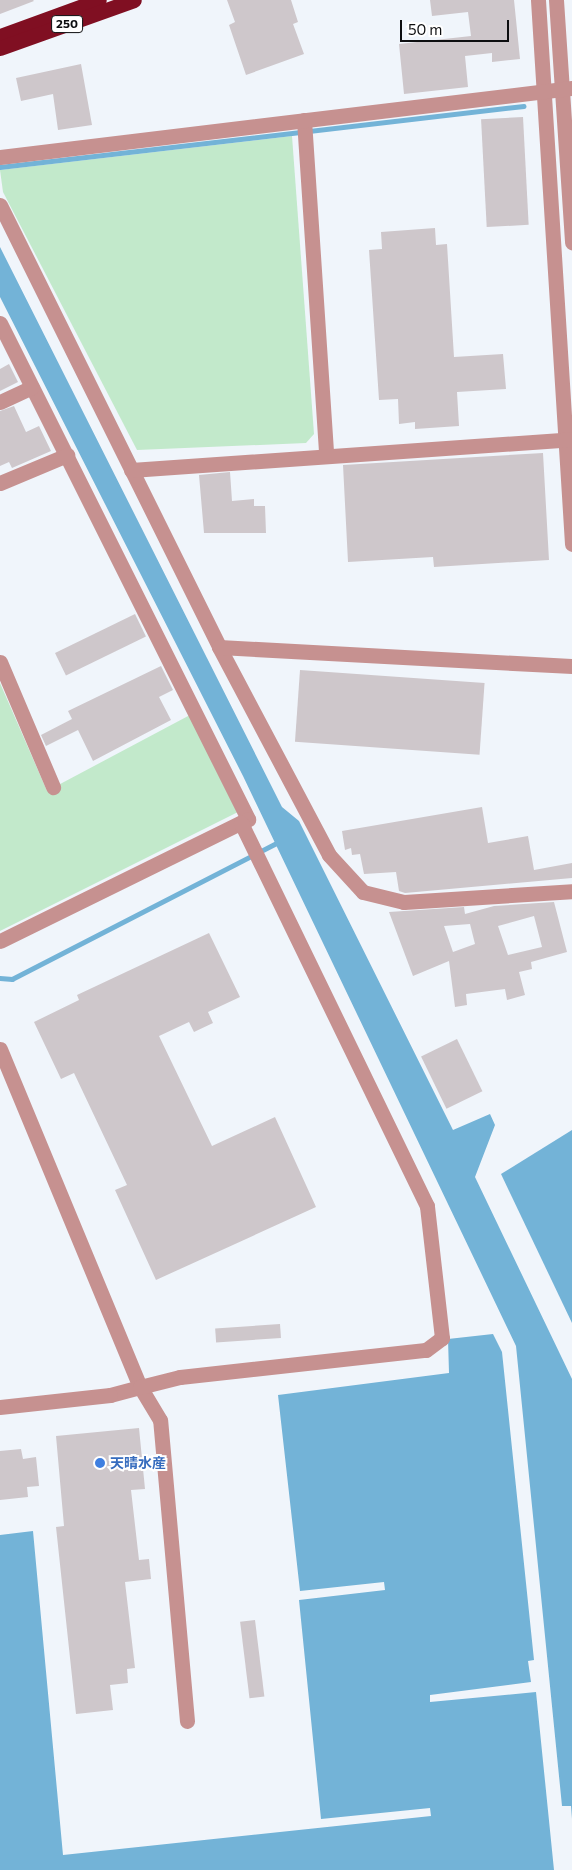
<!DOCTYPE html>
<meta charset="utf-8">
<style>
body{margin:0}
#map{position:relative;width:572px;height:1870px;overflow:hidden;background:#f0f5fb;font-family:Commissioner,"Noto Sans JP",sans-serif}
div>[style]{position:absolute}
.green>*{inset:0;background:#c2e9cb}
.water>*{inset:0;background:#73b3d7}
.stream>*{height:4.5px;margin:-2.25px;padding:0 2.25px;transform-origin:2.25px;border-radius:2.25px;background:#73b3d7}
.building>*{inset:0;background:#cec7cb;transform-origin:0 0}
.minor>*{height:15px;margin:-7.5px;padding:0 7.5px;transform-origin:7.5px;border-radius:7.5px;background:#c69190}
.highway>*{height:15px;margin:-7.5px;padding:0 7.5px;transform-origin:7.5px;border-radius:7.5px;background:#800f22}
.dots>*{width:14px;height:14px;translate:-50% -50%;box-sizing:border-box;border:2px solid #fff;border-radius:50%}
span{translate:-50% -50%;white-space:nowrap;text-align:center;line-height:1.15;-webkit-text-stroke:4px #fff;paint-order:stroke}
.shield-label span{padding:1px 4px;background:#fff;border:1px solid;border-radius:4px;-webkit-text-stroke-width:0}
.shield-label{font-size:12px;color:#0d0e10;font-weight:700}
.shop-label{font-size:14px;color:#366cbe;font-weight:700}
.left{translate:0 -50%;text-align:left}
.scale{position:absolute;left:400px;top:20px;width:109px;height:22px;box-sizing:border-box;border:2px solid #0d0e10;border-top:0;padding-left:6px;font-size:15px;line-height:18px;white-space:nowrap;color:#0d0e10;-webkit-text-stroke:4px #fff;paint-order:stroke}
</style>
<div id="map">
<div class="green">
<i style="clip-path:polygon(292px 136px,314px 434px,306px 443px,137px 450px,3px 192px,0 170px)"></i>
<i style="clip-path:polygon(0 683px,47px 791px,190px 715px,238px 812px,0 931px)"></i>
</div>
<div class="water">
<i style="clip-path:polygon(0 247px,282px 807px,299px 821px,453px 1130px,490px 1114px,495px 1125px,475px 1177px,572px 1379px,572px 1819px,571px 1806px,562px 1806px,516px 1346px,243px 776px,0 297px)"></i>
<i style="clip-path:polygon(572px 1130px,572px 1323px,501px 1174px)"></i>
<i style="clip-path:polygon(493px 1334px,502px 1352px,534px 1660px,528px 1661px,531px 1682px,430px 1695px,430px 1702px,536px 1692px,554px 1870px,0 1870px,0 1535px,33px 1531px,63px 1855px,431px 1816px,430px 1808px,321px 1819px,299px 1600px,385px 1590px,384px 1582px,300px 1591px,278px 1395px,449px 1373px,448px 1339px)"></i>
</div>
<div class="stream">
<i style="left:0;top:167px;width:527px;rotate:-6.65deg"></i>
<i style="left:0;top:978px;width:12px;rotate:5deg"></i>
<i style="left:12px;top:979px;width:298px;rotate:-27.2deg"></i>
</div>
<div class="building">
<i style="clip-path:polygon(0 0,33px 0,34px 1px,0 14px)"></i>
<i style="clip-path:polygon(227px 0,291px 0,298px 22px,293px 24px,304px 54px,246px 75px,229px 25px,235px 22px)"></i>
<i style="clip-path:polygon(430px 0,514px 0,520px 59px,492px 62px,492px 53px,465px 56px,468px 87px,404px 94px,399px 44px,471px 36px,468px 12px,432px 16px)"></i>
<i style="clip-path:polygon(81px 64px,92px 125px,58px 130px,53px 94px,21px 101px,16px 78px)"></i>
<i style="left:523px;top:117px;width:108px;height:42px;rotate:87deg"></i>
<i style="clip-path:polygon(435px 228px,436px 245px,447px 244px,454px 357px,503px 354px,506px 389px,457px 392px,459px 426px,415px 429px,415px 422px,399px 424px,398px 399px,379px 400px,369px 250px,382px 249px,381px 232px)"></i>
<i style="clip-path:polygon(9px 364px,18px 382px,0 391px,0 369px)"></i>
<i style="clip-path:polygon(14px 406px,26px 432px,39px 426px,51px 451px,12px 468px,9px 462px,0 466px,0 411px)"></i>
<i style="clip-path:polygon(543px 453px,549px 560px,434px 567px,433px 557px,348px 562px,343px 465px)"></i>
<i style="clip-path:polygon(230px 472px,232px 501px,254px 499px,254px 506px,265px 506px,266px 533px,204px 533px,199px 475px)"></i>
<i style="left:135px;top:614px;width:25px;height:89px;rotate:64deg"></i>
<i style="clip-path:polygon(161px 666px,173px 690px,159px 697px,171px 720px,93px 761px,78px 730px,46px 746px,41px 735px,72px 719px,68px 711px)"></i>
<i style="left:300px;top:670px;width:185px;height:72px;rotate:4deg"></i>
<i style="clip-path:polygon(482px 807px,488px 843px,528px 836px,534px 870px,572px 863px,572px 878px,405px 893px,399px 891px,396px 872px,364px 874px,360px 854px,352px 855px,351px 848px,345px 850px,342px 831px)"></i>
<i style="clip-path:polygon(evenodd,554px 902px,567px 952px,531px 962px,532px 969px,519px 972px,525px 995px,507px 1000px,505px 989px,466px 994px,467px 1005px,455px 1007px,449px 961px,413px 976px,389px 912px,464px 907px,465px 914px,494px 906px,554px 902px,534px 916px,542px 947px,508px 955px,498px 926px,534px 916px,554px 902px,470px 924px,475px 944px,453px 952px,444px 926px,470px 924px)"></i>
<i style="clip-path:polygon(209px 933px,240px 997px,208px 1012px,213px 1023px,194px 1032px,189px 1022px,159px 1036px,212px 1146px,275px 1117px,316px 1207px,156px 1280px,115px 1190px,127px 1185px,74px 1073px,61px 1079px,34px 1022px,79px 1000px,77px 995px)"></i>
<i style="left:457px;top:1039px;width:58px;height:40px;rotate:64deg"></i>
<i style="left:280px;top:1324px;width:14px;height:65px;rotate:86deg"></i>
<i style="clip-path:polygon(139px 1428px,145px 1489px,131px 1490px,139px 1560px,149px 1559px,151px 1579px,125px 1582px,135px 1668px,127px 1669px,128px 1683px,110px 1685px,113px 1710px,76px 1714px,56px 1527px,64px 1526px,56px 1436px)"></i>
<i style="clip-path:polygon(21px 1449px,23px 1459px,36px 1457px,39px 1486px,27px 1487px,28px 1497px,0 1500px,0 1451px)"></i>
<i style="left:255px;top:1620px;width:77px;height:15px;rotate:83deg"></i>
</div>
<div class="minor">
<i style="left:538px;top:0;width:545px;rotate:86.42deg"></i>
<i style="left:556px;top:0;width:243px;rotate:86.2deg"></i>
<i style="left:304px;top:120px;width:336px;rotate:86.2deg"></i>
<i style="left:0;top:157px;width:576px;rotate:-6.88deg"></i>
<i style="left:0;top:205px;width:493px;rotate:63.6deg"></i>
<i style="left:219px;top:647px;width:235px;rotate:62.1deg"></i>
<i style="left:329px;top:855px;width:50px;rotate:47.4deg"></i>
<i style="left:363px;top:892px;width:42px;rotate:13.7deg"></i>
<i style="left:404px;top:902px;width:168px;rotate:-3.7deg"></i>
<i style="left:0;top:323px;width:555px;rotate:63.43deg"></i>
<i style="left:248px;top:819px;width:276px;rotate:153.8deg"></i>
<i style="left:0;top:402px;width:35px;rotate:-25deg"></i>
<i style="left:131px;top:470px;width:442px;rotate:-4deg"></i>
<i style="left:0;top:483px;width:73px;rotate:-22.7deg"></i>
<i style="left:219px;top:647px;width:354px;rotate:3.1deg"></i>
<i style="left:0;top:662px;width:136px;rotate:67deg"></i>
<i style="left:0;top:1049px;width:366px;rotate:67.5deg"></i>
<i style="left:140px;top:1387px;width:31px;rotate:165deg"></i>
<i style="left:110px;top:1395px;width:111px;rotate:173.8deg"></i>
<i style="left:187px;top:1721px;width:302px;rotate:-95.1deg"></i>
<i style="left:160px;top:1420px;width:39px;rotate:-121deg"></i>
<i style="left:140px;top:1387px;width:41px;rotate:-14deg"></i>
<i style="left:180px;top:1377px;width:247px;rotate:-6.3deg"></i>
<i style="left:426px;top:1350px;width:20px;rotate:-37deg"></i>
<i style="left:442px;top:1338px;width:133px;rotate:-96.5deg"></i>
<i style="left:427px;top:1206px;width:426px;rotate:-115.9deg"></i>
</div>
<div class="highway">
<i style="left:0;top:36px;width:105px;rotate:-20deg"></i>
<i style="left:0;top:48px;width:142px;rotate:-19.7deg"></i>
</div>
<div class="dots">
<i style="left:100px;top:1463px;background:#3f7fe0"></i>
</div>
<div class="shield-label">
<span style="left:67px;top:24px">250</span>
</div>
<div class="shop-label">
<span class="left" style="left:110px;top:1463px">天晴水産</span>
</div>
<div class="scale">50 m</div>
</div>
